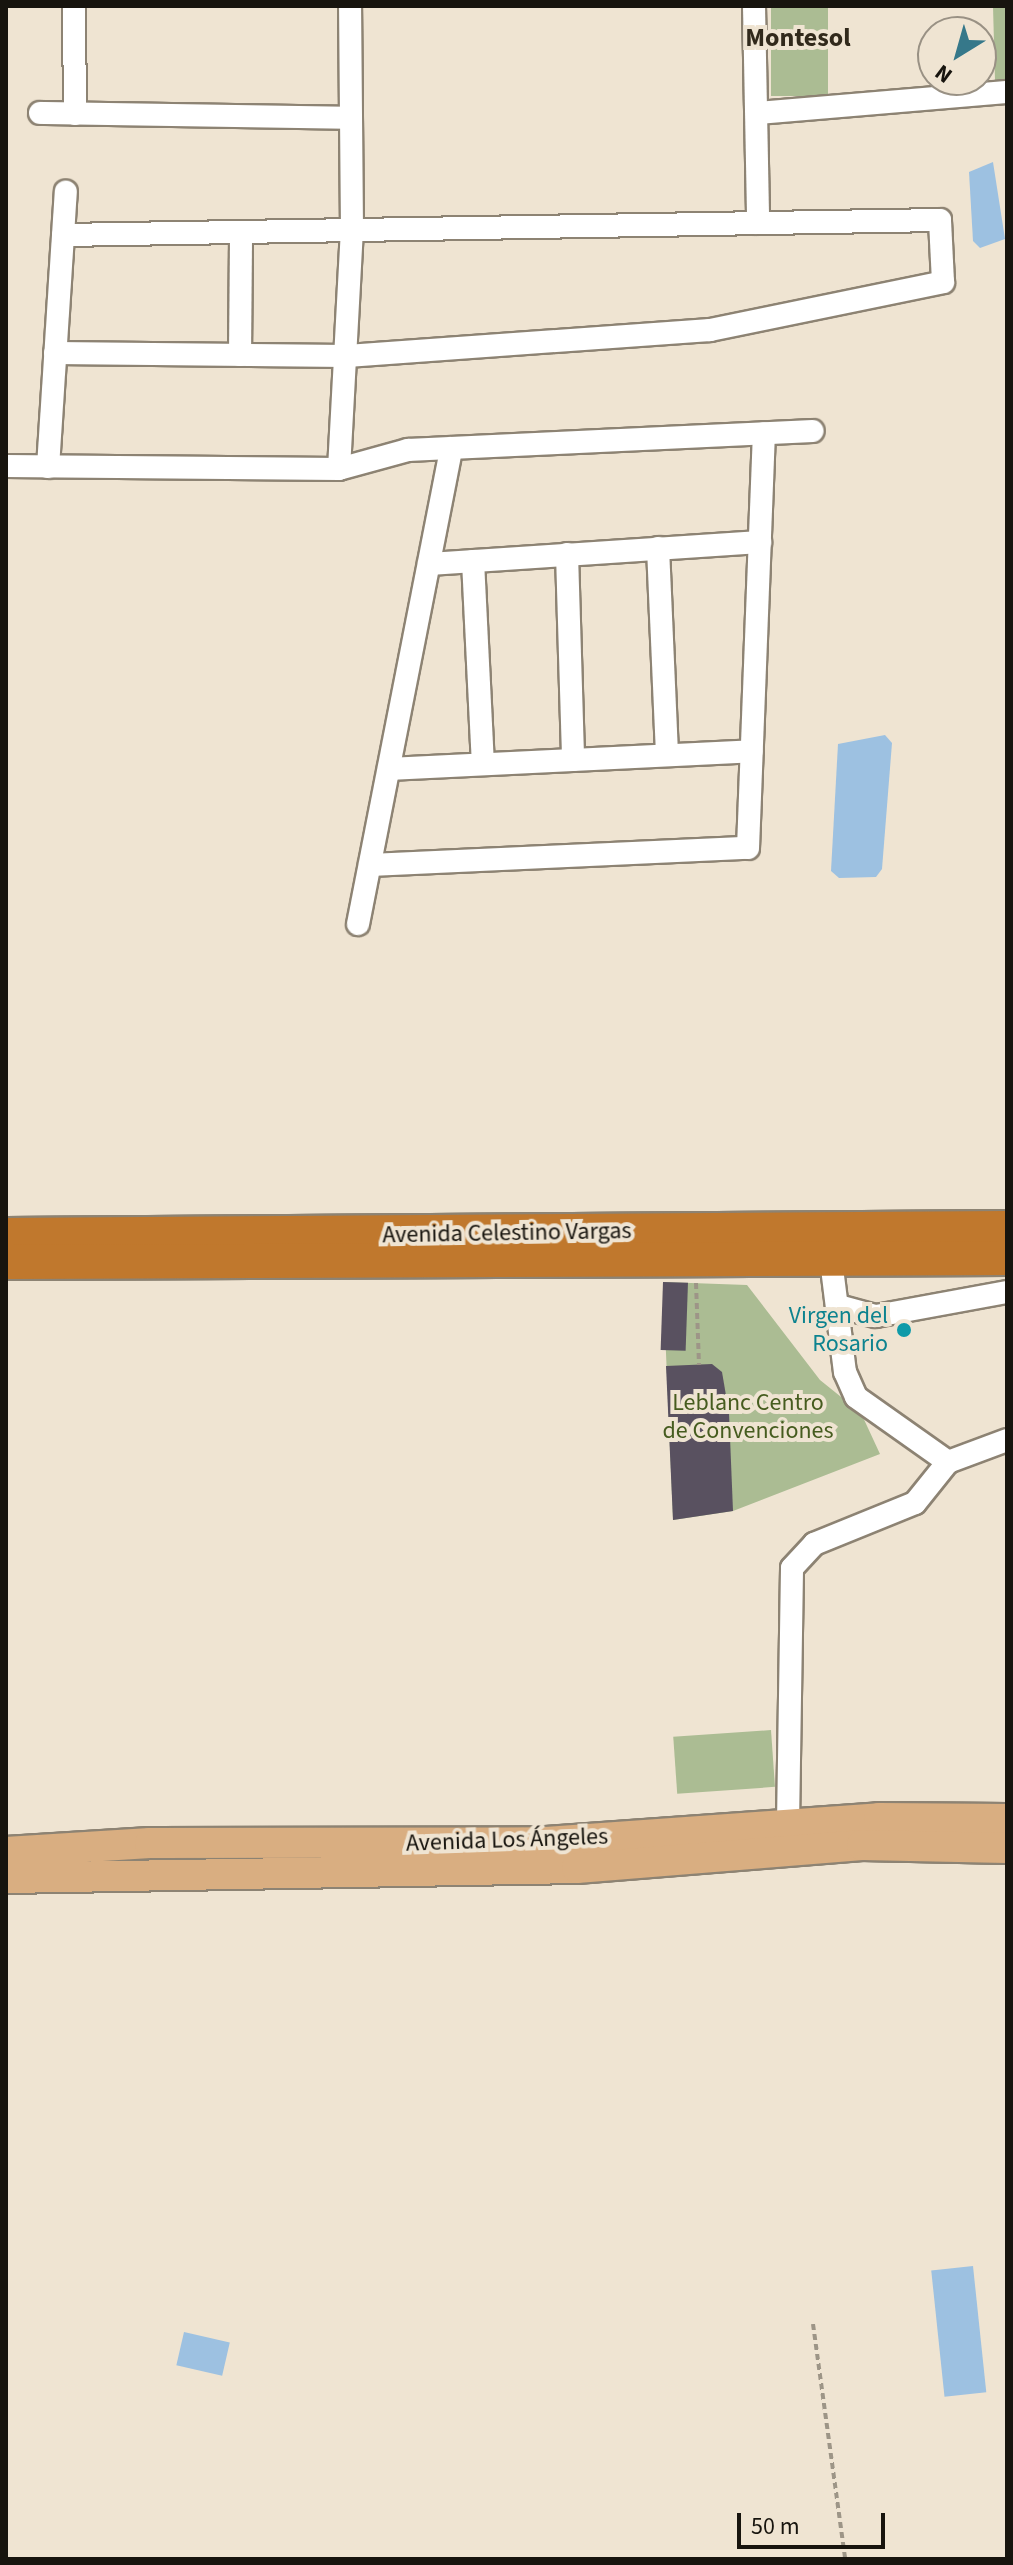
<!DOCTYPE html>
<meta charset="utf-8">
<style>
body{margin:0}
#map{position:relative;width:1013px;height:2565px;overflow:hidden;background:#efe4d2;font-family:"Source Sans 3",sans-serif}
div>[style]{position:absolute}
.green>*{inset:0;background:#abbc93;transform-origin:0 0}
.water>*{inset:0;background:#9dc1e1;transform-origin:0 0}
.building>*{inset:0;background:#595160;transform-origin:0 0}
.path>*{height:4px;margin-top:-2px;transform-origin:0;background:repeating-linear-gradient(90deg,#9d9587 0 6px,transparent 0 10px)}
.roads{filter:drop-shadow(2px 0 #8d8373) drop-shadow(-2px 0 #8d8373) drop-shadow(0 2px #8d8373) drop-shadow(0 -2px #8d8373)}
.minor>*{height:22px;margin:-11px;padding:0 11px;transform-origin:11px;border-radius:11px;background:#fff}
.major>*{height:30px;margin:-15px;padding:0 15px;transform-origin:15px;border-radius:15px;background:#d9ae81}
.highway>*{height:34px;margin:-17px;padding:0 17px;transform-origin:17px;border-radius:17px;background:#c0782d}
.dots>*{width:22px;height:22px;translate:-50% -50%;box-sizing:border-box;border:4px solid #efe4d2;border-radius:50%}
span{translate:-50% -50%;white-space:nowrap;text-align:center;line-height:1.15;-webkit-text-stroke:8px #efe4d2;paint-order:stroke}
.street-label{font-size:24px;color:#17140e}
.culture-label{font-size:24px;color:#0d838f}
.right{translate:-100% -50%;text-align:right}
.park-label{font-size:24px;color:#465c1f}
.neighbourhood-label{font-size:26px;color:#31291b;font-weight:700}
.frame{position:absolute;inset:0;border:8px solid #17140e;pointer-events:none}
.north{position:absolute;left:917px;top:16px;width:80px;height:80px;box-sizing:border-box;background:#efe4d2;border:2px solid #999184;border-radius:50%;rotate:217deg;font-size:22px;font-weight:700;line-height:32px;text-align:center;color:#17140e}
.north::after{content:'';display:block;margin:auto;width:28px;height:36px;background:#36788a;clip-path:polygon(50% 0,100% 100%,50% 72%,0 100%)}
.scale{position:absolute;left:737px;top:2513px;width:148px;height:36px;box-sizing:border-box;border:4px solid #17140e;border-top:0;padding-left:10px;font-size:24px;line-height:28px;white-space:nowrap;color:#17140e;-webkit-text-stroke:6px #efe4d2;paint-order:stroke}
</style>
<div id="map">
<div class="green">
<i style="left:771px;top:6px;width:57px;height:90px"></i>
<i style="clip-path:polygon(993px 6px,1007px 6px,1007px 79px,995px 80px)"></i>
<i style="clip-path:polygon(663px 1282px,747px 1285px,820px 1380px,861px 1413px,880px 1454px,733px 1511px,673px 1520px)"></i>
<i style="left:771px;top:1730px;width:57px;height:98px;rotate:86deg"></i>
</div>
<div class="water">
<i style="clip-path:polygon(993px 162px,1005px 239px,980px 248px,973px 241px,969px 172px)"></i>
<i style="clip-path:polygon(885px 735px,892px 743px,882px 869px,876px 877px,839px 878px,831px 871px,838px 744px)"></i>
<i style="left:973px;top:2266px;width:127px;height:42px;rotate:84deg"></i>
<i style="left:184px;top:2332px;width:47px;height:34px;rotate:13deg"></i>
</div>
<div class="building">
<i style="left:663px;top:1282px;width:25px;height:68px;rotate:2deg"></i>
<i style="clip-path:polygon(712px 1364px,722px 1372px,729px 1413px,733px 1511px,673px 1520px,666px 1366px)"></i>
</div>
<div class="path">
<i style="left:696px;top:1283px;width:82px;rotate:87.9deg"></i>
<i style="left:813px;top:2324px;width:237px;rotate:82.2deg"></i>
</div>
<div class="roads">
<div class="minor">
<i style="left:74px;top:6px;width:108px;rotate:89.5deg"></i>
<i style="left:754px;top:6px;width:217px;rotate:88.9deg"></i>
<i style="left:40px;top:113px;width:311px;rotate:0.9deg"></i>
<i style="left:757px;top:113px;width:251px;rotate:-4.8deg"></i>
<i style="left:55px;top:353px;width:292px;rotate:0.6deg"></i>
<i style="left:347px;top:356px;width:364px;rotate:-4.1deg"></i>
<i style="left:710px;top:330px;width:238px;rotate:-11.6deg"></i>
<i style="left:943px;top:282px;width:62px;rotate:-92.8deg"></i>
<i style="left:940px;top:220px;width:877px;rotate:179.02deg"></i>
<i style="left:240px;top:355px;width:123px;rotate:-89.5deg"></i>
<i style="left:6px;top:466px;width:333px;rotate:0.5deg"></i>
<i style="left:339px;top:469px;width:72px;rotate:-15.4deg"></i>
<i style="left:408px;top:450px;width:405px;rotate:-2.7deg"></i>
<i style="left:48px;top:467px;width:276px;rotate:-86.3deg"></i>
<i style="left:339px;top:469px;width:239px;rotate:-86.9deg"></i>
<i style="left:352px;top:230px;width:224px;rotate:-90.5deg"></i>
<i style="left:658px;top:548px;width:207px;rotate:87.5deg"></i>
<i style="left:567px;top:554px;width:206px;rotate:88.3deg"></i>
<i style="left:473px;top:561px;width:203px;rotate:87.2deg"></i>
<i style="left:429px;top:564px;width:332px;rotate:-3.8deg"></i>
<i style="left:389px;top:769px;width:363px;rotate:-2.8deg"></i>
<i style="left:370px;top:865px;width:378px;rotate:-2.6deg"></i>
<i style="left:748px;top:848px;width:415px;rotate:-87.8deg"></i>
<i style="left:358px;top:924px;width:485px;rotate:-78.9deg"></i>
<i style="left:831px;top:1260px;width:113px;rotate:82.9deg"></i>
<i style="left:845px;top:1372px;width:27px;rotate:66deg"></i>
<i style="left:856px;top:1397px;width:113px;rotate:35.2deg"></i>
<i style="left:838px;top:1306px;width:39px;rotate:15deg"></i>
<i style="left:876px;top:1316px;width:133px;rotate:-10.4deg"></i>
<i style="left:948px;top:1462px;width:63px;rotate:-20.4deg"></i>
<i style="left:788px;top:1824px;width:256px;rotate:-89.1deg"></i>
<i style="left:792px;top:1568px;width:33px;rotate:-47deg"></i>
<i style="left:814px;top:1544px;width:109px;rotate:-22.1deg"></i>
<i style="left:915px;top:1503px;width:53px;rotate:-51.2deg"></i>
</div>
<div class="major">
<i style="left:6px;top:1852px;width:144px;rotate:-3.6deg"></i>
<i style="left:150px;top:1843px;width:396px;rotate:-0.1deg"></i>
<i style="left:546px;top:1842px;width:334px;rotate:-4.1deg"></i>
<i style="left:879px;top:1818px;width:128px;rotate:0.4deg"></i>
<i style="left:6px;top:1878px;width:571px;rotate:-1deg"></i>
<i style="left:577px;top:1868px;width:286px;rotate:-4.6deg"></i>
<i style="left:862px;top:1845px;width:145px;rotate:1.2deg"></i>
</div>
<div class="highway">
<i style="left:6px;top:1235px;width:1001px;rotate:-0.4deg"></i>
<i style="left:6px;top:1262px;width:1001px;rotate:-0.23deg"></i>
</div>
</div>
<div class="dots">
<i style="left:904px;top:1330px;background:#0f9aa8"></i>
</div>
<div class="street-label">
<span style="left:507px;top:1233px;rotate:-1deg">Avenida Celestino Vargas</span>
<span style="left:507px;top:1840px;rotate:-2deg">Avenida Los Ángeles</span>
</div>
<div class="culture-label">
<span class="right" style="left:888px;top:1330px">Virgen del<br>Rosario</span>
</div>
<div class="park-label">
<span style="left:748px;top:1417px">Leblanc Centro<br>de Convenciones</span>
</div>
<div class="neighbourhood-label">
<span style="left:798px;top:38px">Montesol</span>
</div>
<div class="frame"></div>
<div class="north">N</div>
<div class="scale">50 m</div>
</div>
